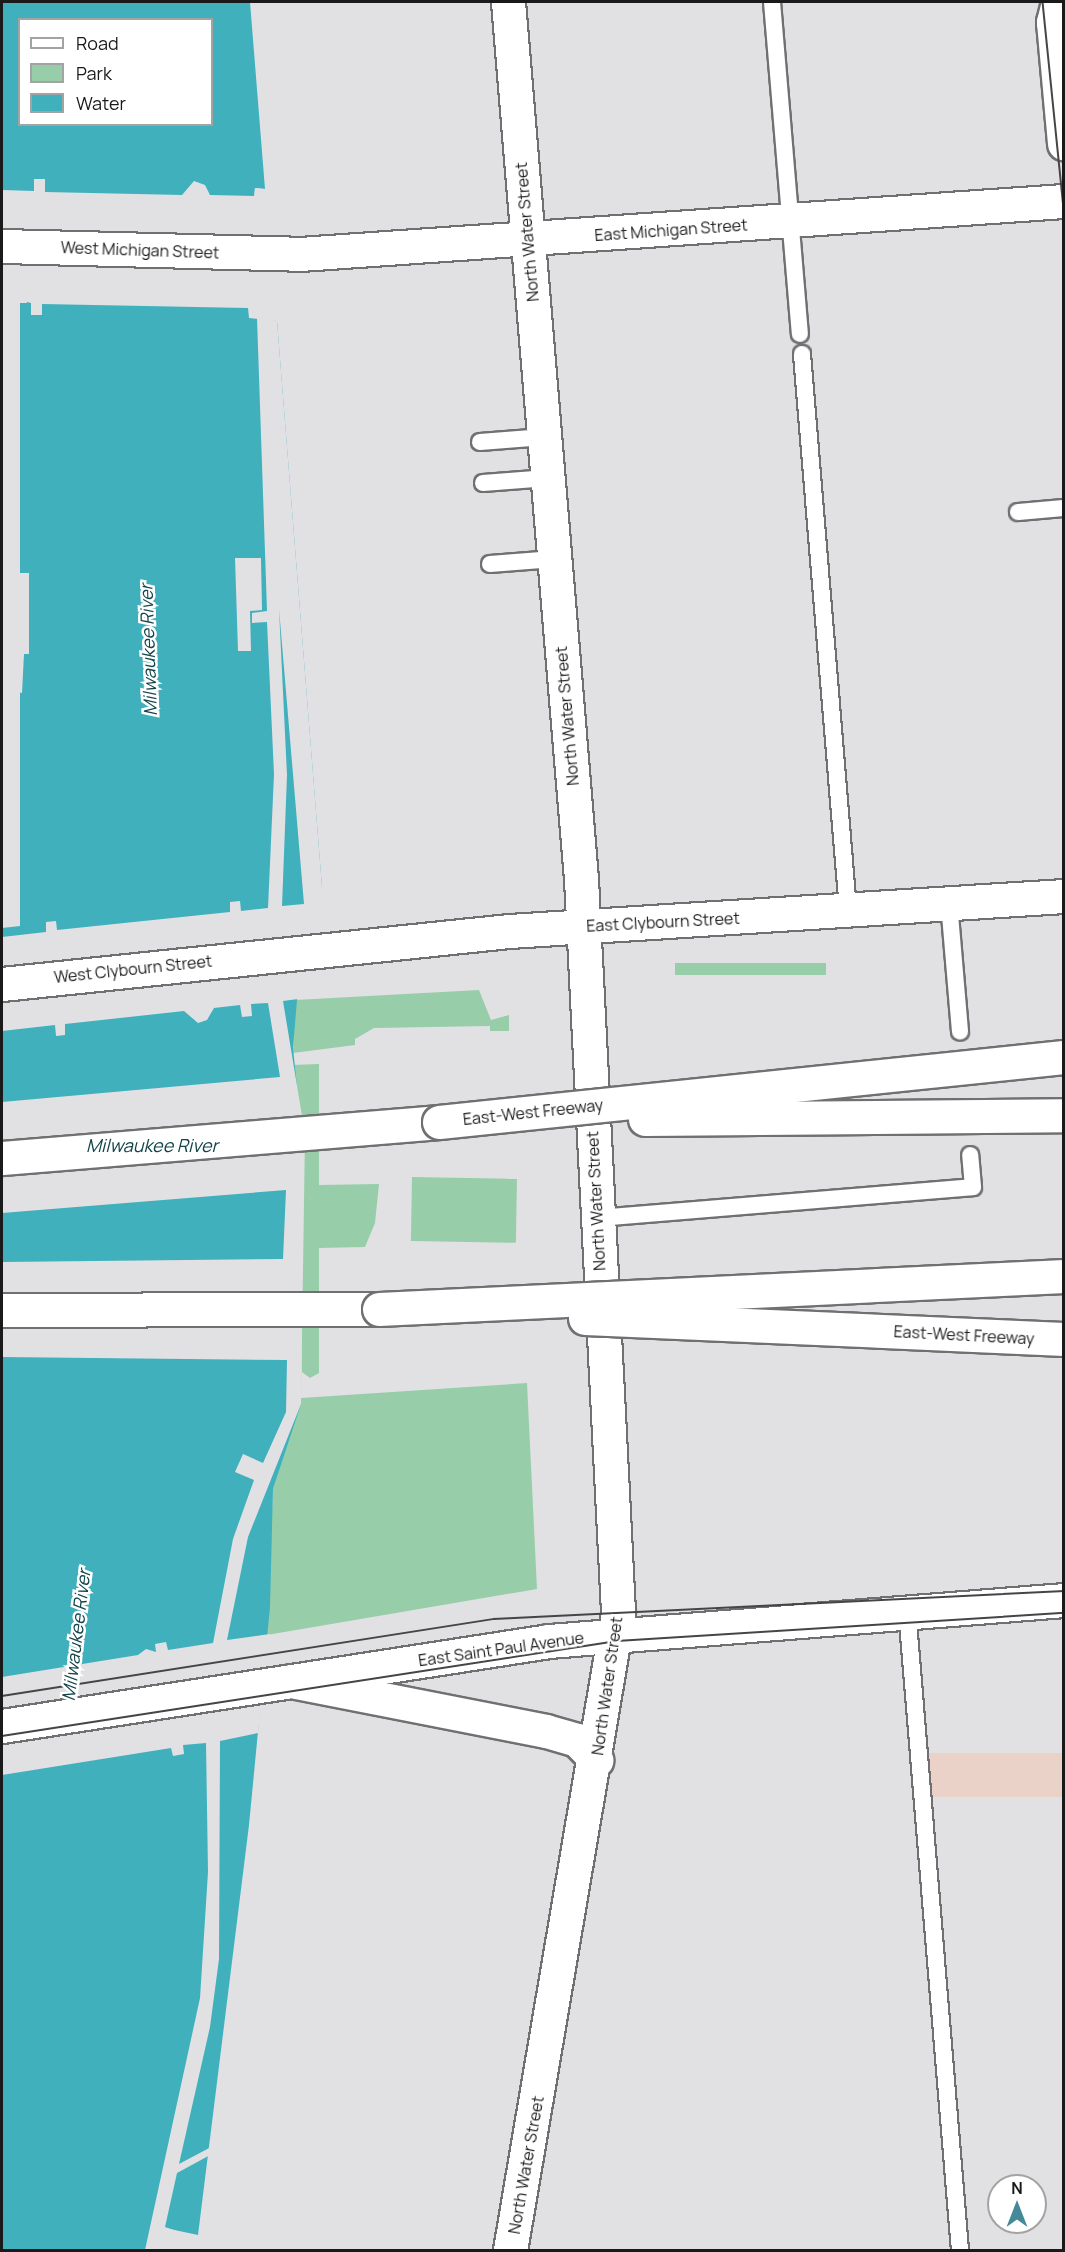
<!DOCTYPE html>
<style>
body{margin:0}
#map{position:relative;width:1065px;height:2252px;overflow:hidden;background:#e1e1e4;font-family:Manrope,sans-serif}
div>[style]{position:absolute}
.industrial>*{inset:0;background:#ead2c8;transform-origin:0 0}
.green>*{inset:0;background:#97cea9;transform-origin:0 0}
.water>*{inset:0;background:#40b0bd}
.pier>*{inset:0;background:#e1e1e4}
.roads{filter:drop-shadow(2px 0 #707072) drop-shadow(-2px 0 #707072) drop-shadow(0 2px #707072) drop-shadow(0 -2px #707072)}
.service>*{height:16px;margin:-8px;padding:0 8px;transform-origin:8px;border-radius:8px;background:#fff}
.tertiary>*{height:33px;margin:-16.5px;padding:0 16.5px;transform-origin:16.5px;border-radius:16.5px;background:#fff}
.secondary>*{height:33px;margin:-16.5px;padding:0 16.5px;transform-origin:16.5px;border-radius:16.5px;background:#fff}
.primary>*{height:33px;margin:-16.5px;padding:0 16.5px;transform-origin:16.5px;border-radius:16.5px;background:#fff}
.motorway>*{height:33px;margin:-16.5px;padding:0 16.5px;transform-origin:16.5px;border-radius:16.5px;background:#fff}
.tram>*{height:1.5px;margin:-0.75px;padding:0 0.75px;transform-origin:0.75px;border-radius:0.75px;background:#454546}
.bridges{filter:drop-shadow(2px 0 #707072) drop-shadow(-2px 0 #707072) drop-shadow(0 2px #707072) drop-shadow(0 -2px #707072)}
.motorway-bridge>*{height:33px;margin:-16.5px;padding:0 16.5px;transform-origin:16.5px;border-radius:16.5px;background:#fff}
span{translate:-50% -50%;white-space:nowrap;text-align:center;line-height:1.15;-webkit-text-stroke:5px #fff;paint-order:stroke}
.street-label{font-size:16px;color:#1a1a1b}
.water-label{font-size:18px;color:#12444a;font-style:italic}
.frame{position:absolute;inset:0;border:3px solid #1a1a1b;pointer-events:none}
.legend{position:absolute;left:18px;top:18px;width:195px;height:108px;box-sizing:border-box;background:#fff;border:2px solid #a3a3a4;margin:0;padding:8px 10px;list-style:none;font-size:18px;color:#1a1a1b}
.legend li{display:flex;align-items:center;gap:12px;height:30px}
.legend b{width:30px;border:2px solid #a3a3a4}
.north{position:absolute;left:987px;top:2174px;width:60px;height:60px;box-sizing:border-box;background:#fff;border:2px solid #a3a3a4;border-radius:50%;rotate:0deg;font-size:16px;font-weight:700;line-height:24px;text-align:center;color:#1a1a1b}
.north::after{content:'';display:block;margin:auto;width:21px;height:27px;background:#458898;clip-path:polygon(50% 0,100% 100%,50% 72%,0 100%)}
</style>
<div id="map">
<div class="industrial">
<i style="left:1063px;top:1753px;width:44px;height:137px;rotate:90deg"></i>
</div>
<div class="green">
<i style="left:826px;top:963px;width:12px;height:151px;rotate:90deg"></i>
<i style="clip-path:polygon(479px 990px,491px 1020px,509px 1015px,509px 1031px,490px 1031px,490px 1026px,374px 1028px,355px 1039px,355px 1045px,293px 1053px,295px 1000px)"></i>
<i style="clip-path:polygon(319px 1064px,319px 1185px,379px 1184px,375px 1223px,365px 1247px,319px 1248px,319px 1373px,310px 1378px,302px 1372px,302px 1134px,292px 1065px)"></i>
<i style="left:412px;top:1177px;width:105px;height:64px;rotate:1deg"></i>
<i style="clip-path:polygon(527px 1383px,537px 1589px,267px 1635px,273px 1489px,301px 1398px)"></i>
</div>
<div class="water">
<i style="clip-path:polygon(evenodd,2px 2px,250px 2px,265px 189px,255px 188px,249px 318px,277px 321px,322px 887px,305px 904px,293px 1048px,302px 1134px,301px 1404px,273px 1489px,270px 1607px,249px 1825px,198px 2235px,165px 2228px,162px 2250px,2px 2250px,2px 928px,20px 926px,20px 303px,27px 303px,2px 213px,2px 2px,20px 20px,212px 20px,212px 124px,20px 124px,20px 20px)"></i>
</div>
<div class="pier">
<i style="clip-path:polygon(evenodd,34px 179px,45px 179px,45px 192px,182px 195px,194px 181px,205px 185px,210px 195px,254px 196px,255px 188px,265px 189px,258px 191px,252px 315px,277px 321px,322px 887px,318px 905px,307px 907px,298px 999px,283px 1001px,305px 1134px,301px 1404px,248px 1537px,227px 1640px,270px 1634px,258px 1733px,220px 1741px,219px 1959px,210px 2027px,179px 2164px,213px 2146px,212px 2154px,177px 2173px,165px 2227px,197px 2238px,168px 2231px,165px 2250px,145px 2250px,200px 1998px,208px 1872px,206px 1743px,183px 1745px,184px 1754px,173px 1756px,171px 1748px,2px 1775px,2px 1677px,138px 1655px,146px 1649px,156px 1652px,155px 1644px,166px 1642px,168px 1650px,213px 1643px,233px 1539px,254px 1480px,235px 1472px,243px 1454px,263px 1463px,286px 1412px,287px 1360px,2px 1357px,2px 1262px,283px 1259px,286px 1190px,2px 1213px,2px 1102px,280px 1077px,268px 1003px,251px 1004px,252px 1016px,242px 1017px,240px 1005px,214px 1008px,207px 1020px,198px 1023px,184px 1011px,65px 1024px,65px 1035px,56px 1036px,55px 1025px,2px 1031px,2px 937px,46px 932px,46px 922px,56px 921px,57px 930px,230px 912px,230px 902px,240px 901px,241px 911px,268px 908px,274px 774px,267px 622px,252px 623px,252px 613px,267px 611px,257px 318px,249px 318px,248px 308px,42px 304px,42px 315px,31px 315px,31px 303px,19px 300px,24px 297px,2px 223px,2px 190px,34px 191px,34px 179px,279px 609px,304px 904px,282px 906px,287px 775px,279px 609px)"></i>
<i style="clip-path:polygon(235px 558px,261px 558px,262px 610px,250px 611px,251px 651px,238px 651px)"></i>
<i style="clip-path:polygon(18px 573px,29px 573px,29px 654px,24px 654px,22px 693px,17px 692px)"></i>
</div>
<div class="roads">
<div class="service">
<i style="left:772px;top:2px;width:333px;rotate:85.2deg"></i>
<i style="left:802px;top:354px;width:558px;rotate:85.27deg"></i>
<i style="left:480px;top:442px;width:64px;rotate:-4.5deg"></i>
<i style="left:483px;top:483px;width:65px;rotate:-4.4deg"></i>
<i style="left:1018px;top:512px;width:46px;rotate:-5deg"></i>
<i style="left:490px;top:564px;width:64px;rotate:-4.5deg"></i>
<i style="left:949px;top:903px;width:129px;rotate:85.1deg"></i>
<i style="left:597px;top:1218px;width:377px;rotate:-4.7deg"></i>
<i style="left:973px;top:1187px;width:32px;rotate:-95deg"></i>
<i style="left:907px;top:1610px;width:642px;rotate:85.27deg"></i>
</div>
<div class="tertiary">
<i style="left:2px;top:246px;width:298px;rotate:1.5deg"></i>
<i style="left:300px;top:254px;width:766px;rotate:-3.97deg"></i>
<i style="left:2px;top:1726px;width:554px;rotate:-8.83deg"></i>
<i style="left:549px;top:1641px;width:517px;rotate:-4.55deg"></i>
</div>
<div class="secondary">
<i style="left:508px;top:2px;width:880px;rotate:85.24deg"></i>
<i style="left:581px;top:879px;width:735px;rotate:87.11deg"></i>
<i style="left:618px;top:1613px;width:646px;rotate:99.62deg"></i>
<i style="left:2px;top:984px;width:510px;rotate:-5.97deg"></i>
<i style="left:509px;top:931px;width:556px;rotate:-3.61deg"></i>
<i style="left:291px;top:1681px;width:260px;rotate:11.1deg"></i>
<i style="left:546px;top:1731px;width:32px;rotate:16deg"></i>
<i style="left:577px;top:1740px;width:28px;rotate:46deg"></i>
</div>
<div class="primary">
<i style="left:1058px;top:2px;width:21px;rotate:104deg"></i>
<i style="left:1053px;top:22px;width:122px;rotate:84.8deg"></i>
</div>
<div class="motorway">
<i style="left:2px;top:1158px;width:438px;rotate:-4.7deg"></i>
<i style="left:2px;top:1310px;width:377px;rotate:-0.2deg"></i>
</div>
</div>
<div class="tram">
<i style="left:1043px;top:2px;width:207px;rotate:84.2deg"></i>
<i style="left:2px;top:1696px;width:498px;rotate:-8.9deg"></i>
<i style="left:494px;top:1619px;width:571px;rotate:-2.81deg"></i>
<i style="left:2px;top:1736px;width:622px;rotate:-8.78deg"></i>
<i style="left:617px;top:1641px;width:448px;rotate:-3.6deg"></i>
</div>
<div class="bridges">
<div class="motorway-bridge">
<i style="left:645px;top:1119px;width:419px;rotate:-0.5deg"></i>
<i style="left:439px;top:1122px;width:628px;rotate:-5.94deg"></i>
<i style="left:379px;top:1309px;width:686px;rotate:-2.76deg"></i>
<i style="left:585px;top:1318px;width:479px;rotate:2.5deg"></i>
</div>
</div>
<div class="street-label">
<span style="left:671px;top:230px;rotate:-4deg">East Michigan Street</span>
<span style="left:527px;top:232px;rotate:-95deg">North Water Street</span>
<span style="left:140px;top:250px;rotate:2deg">West Michigan Street</span>
<span style="left:567px;top:716px;rotate:-95deg">North Water Street</span>
<span style="left:663px;top:922px;rotate:-3deg">East Clybourn Street</span>
<span style="left:133px;top:969px;rotate:-6deg">West Clybourn Street</span>
<span style="left:533px;top:1112px;rotate:-6deg">East-West Freeway</span>
<span style="left:596px;top:1201px;rotate:-93deg">North Water Street</span>
<span style="left:964px;top:1335px;rotate:3deg">East-West Freeway</span>
<span style="left:501px;top:1649px;rotate:-8deg">East Saint Paul Avenue</span>
<span style="left:607px;top:1686px;rotate:-82deg">North Water Street</span>
<span style="left:526px;top:2165px;rotate:-80deg">North Water Street</span>
</div>
<div class="water-label">
<span style="left:148px;top:650px;rotate:-92deg">Milwaukee River</span>
<span style="left:152px;top:1145px">Milwaukee River</span>
<span style="left:76px;top:1635px;rotate:-83deg">Milwaukee River</span>
</div>
<div class="frame"></div>
<ul class="legend">
<li><b style="height:8px;background:#fff"></b>Road</li>
<li><b style="height:16px;background:#97cea9"></b>Park</li>
<li><b style="height:16px;background:#40b0bd"></b>Water</li>
</ul>
<div class="north">N</div>
</div>
